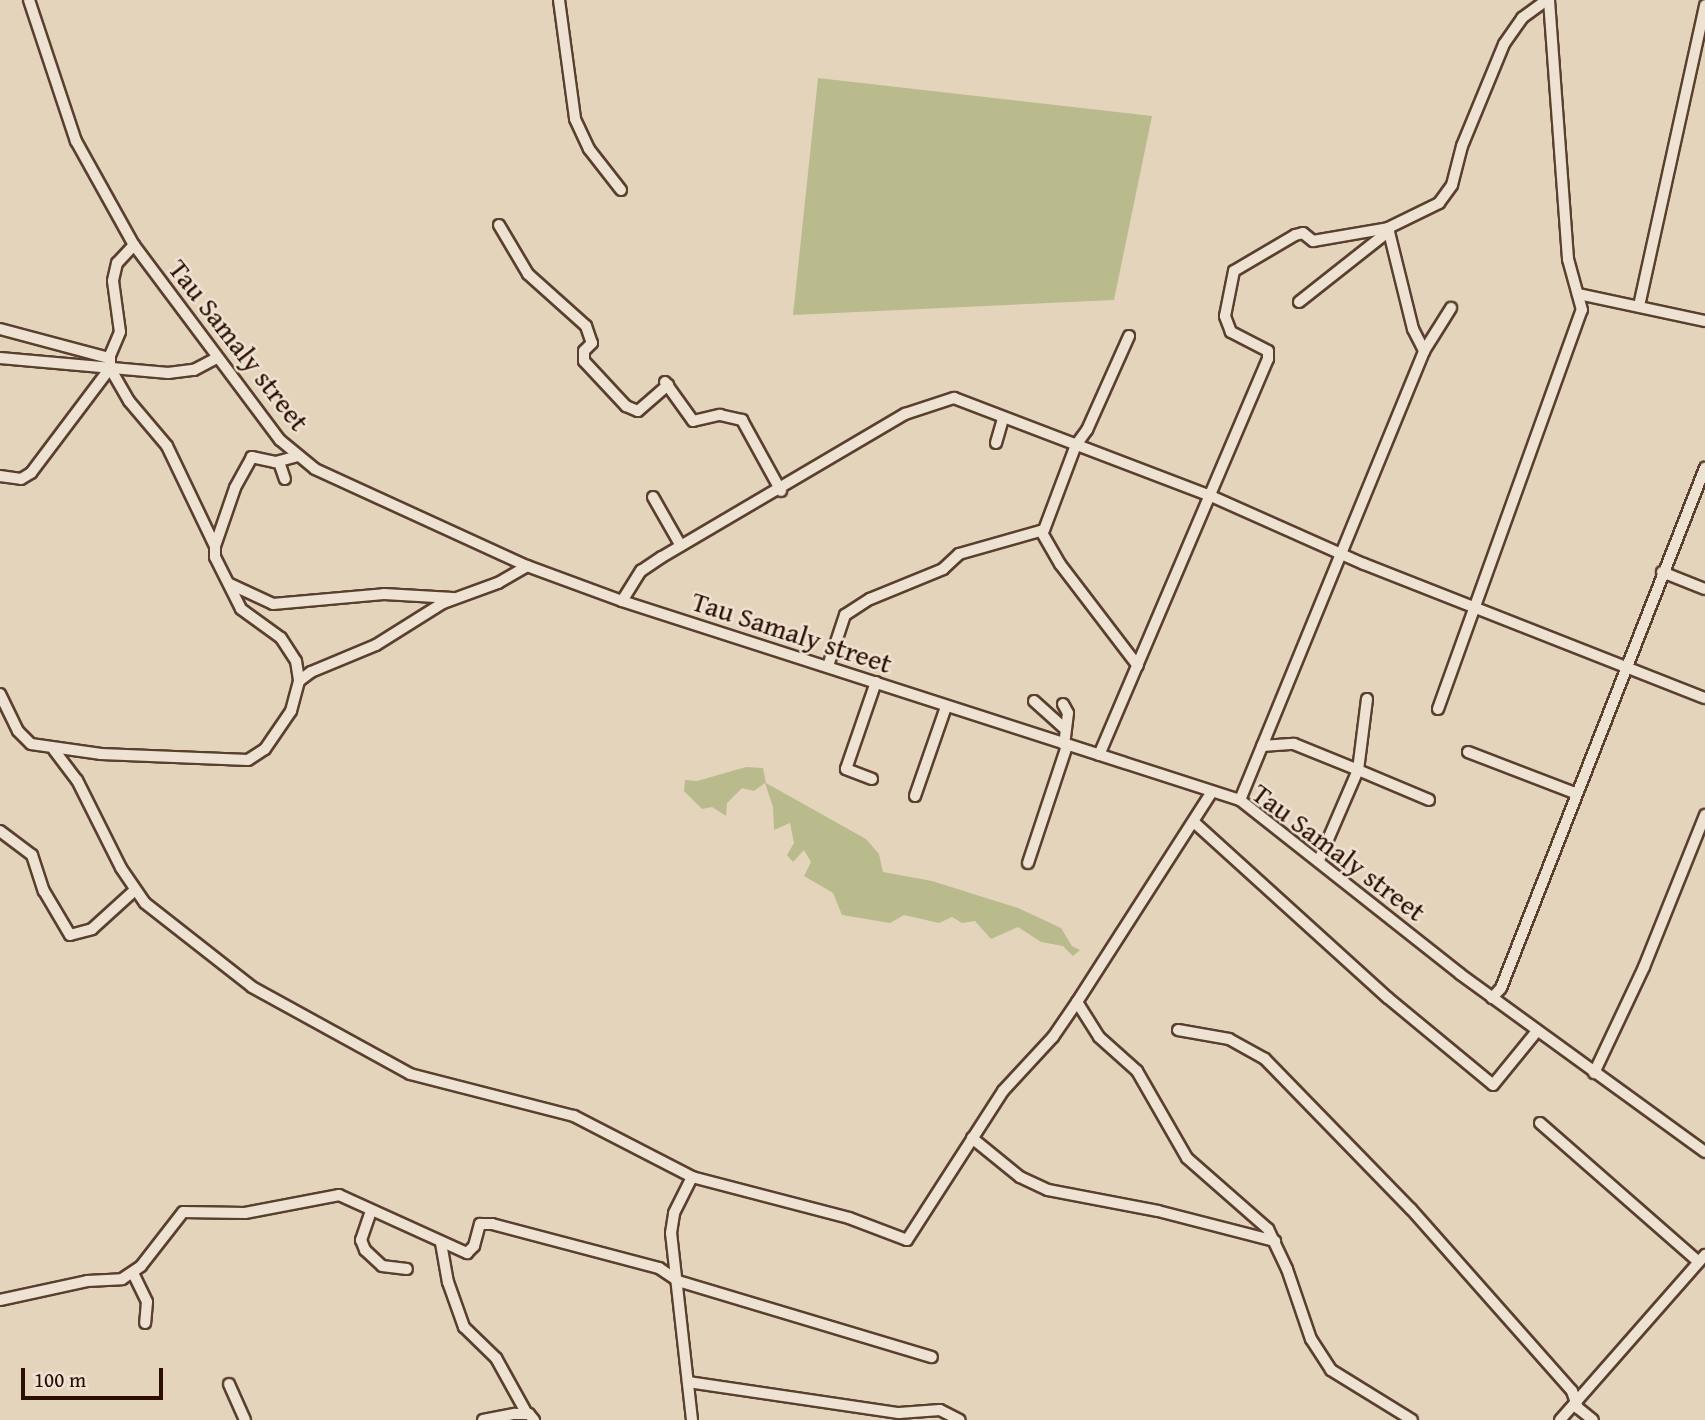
<!DOCTYPE html>
<style>
body{margin:0}
#map{position:relative;width:1705px;height:1420px;overflow:hidden;background:#e5d4bc;font-family:"Gentium Book Plus",serif}
div>[style]{position:absolute}
.green>*{inset:0;background:#babb8d}
.roads{filter:drop-shadow(2px 0 #5a3f2f) drop-shadow(-2px 0 #5a3f2f) drop-shadow(0 2px #5a3f2f) drop-shadow(0 -2px #5a3f2f)}
.minor>*{height:10px;margin:-5px;padding:0 5px;transform-origin:5px;border-radius:5px;background:#eee3d3}
span{translate:-50% -50%;white-space:nowrap;text-align:center;line-height:1.15;-webkit-text-stroke:5px #eee3d3;paint-order:stroke}
.street-label{font-size:28px;color:#2c0d00}
.scale{position:absolute;left:21px;top:1368px;width:142px;height:32px;box-sizing:border-box;border:4px solid #2c0d00;border-top:0;padding-left:9px;font-size:21px;line-height:24px;white-space:nowrap;color:#2c0d00;-webkit-text-stroke:5px #eee3d3;paint-order:stroke}
</style>
<div id="map">
<div class="green">
<i style="clip-path:polygon(818px 78px,1152px 116px,1114px 300px,793px 315px)"></i>
<i style="clip-path:polygon(746px 767px,763px 768px,766px 783px,866px 839px,879px 854px,883px 872px,932px 881px,1018px 908px,1061px 928px,1072px 946px,1080px 950px,1073px 956px,1063px 946px,1041px 942px,1018px 927px,991px 939px,975px 921px,962px 923px,952px 917px,939px 923px,904px 915px,890px 923px,842px 915px,833px 893px,804px 876px,811px 862px,804px 850px,793px 862px,787px 855px,794px 843px,790px 823px,774px 830px,773px 807px,765px 783px,754px 791px,742px 788px,727px 803px,726px 816px,712px 807px,702px 809px,684px 791px,685px 780px,697px 781px)"></i>
</div>
<div class="roads">
<div class="minor">
<i style="left:29px;top:0;width:149px;rotate:71.6deg"></i>
<i style="left:76px;top:141px;width:119px;rotate:60.9deg"></i>
<i style="left:134px;top:245px;width:244px;rotate:53.2deg"></i>
<i style="left:280px;top:440px;width:45px;rotate:39.6deg"></i>
<i style="left:315px;top:469px;width:233px;rotate:24.6deg"></i>
<i style="left:527px;top:566px;width:101px;rotate:20.2deg"></i>
<i style="left:622px;top:601px;width:649px;rotate:17.85deg"></i>
<i style="left:1240px;top:800px;width:280px;rotate:38.3deg"></i>
<i style="left:1460px;top:974px;width:303px;rotate:36deg"></i>
<i style="left:559px;top:0;width:120px;rotate:82.3deg"></i>
<i style="left:575px;top:119px;width:33px;rotate:65deg"></i>
<i style="left:589px;top:149px;width:52px;rotate:52deg"></i>
<i style="left:499px;top:225px;width:57px;rotate:59.4deg"></i>
<i style="left:528px;top:274px;width:78px;rotate:41.9deg"></i>
<i style="left:586px;top:326px;width:18px;rotate:71deg"></i>
<i style="left:592px;top:343px;width:11px;rotate:135deg"></i>
<i style="left:584px;top:351px;width:10px;rotate:90deg"></i>
<i style="left:584px;top:361px;width:62px;rotate:47deg"></i>
<i style="left:626px;top:406px;width:13px;rotate:23deg"></i>
<i style="left:638px;top:411px;width:40px;rotate:-41deg"></i>
<i style="left:1388px;top:228px;width:104px;rotate:76.1deg"></i>
<i style="left:1413px;top:329px;width:25px;rotate:63deg"></i>
<i style="left:134px;top:245px;width:25px;rotate:133deg"></i>
<i style="left:117px;top:263px;width:18px;rotate:103deg"></i>
<i style="left:113px;top:281px;width:51px;rotate:82.2deg"></i>
<i style="left:120px;top:332px;width:25px;rotate:113deg"></i>
<i style="left:110px;top:355px;width:13px;rotate:90deg"></i>
<i style="left:110px;top:368px;width:38px;rotate:60deg"></i>
<i style="left:129px;top:401px;width:59px;rotate:49.8deg"></i>
<i style="left:167px;top:446px;width:111px;rotate:64.4deg"></i>
<i style="left:1578px;top:294px;width:130px;rotate:12deg"></i>
<i style="left:1299px;top:302px;width:115px;rotate:-38.3deg"></i>
<i style="left:1639px;top:306px;width:308px;rotate:-77.6deg"></i>
<i style="left:0;top:329px;width:113px;rotate:14.9deg"></i>
<i style="left:0;top:358px;width:169px;rotate:5.1deg"></i>
<i style="left:168px;top:373px;width:26px;rotate:-7deg"></i>
<i style="left:194px;top:370px;width:26px;rotate:-28deg"></i>
<i style="left:665px;top:382px;width:48px;rotate:54.3deg"></i>
<i style="left:693px;top:421px;width:28px;rotate:-13deg"></i>
<i style="left:720px;top:415px;width:23px;rotate:13deg"></i>
<i style="left:742px;top:420px;width:81px;rotate:61.2deg"></i>
<i style="left:996px;top:443px;width:26px;rotate:-74deg"></i>
<i style="left:298px;top:456px;width:24px;rotate:165deg"></i>
<i style="left:275px;top:462px;width:24px;rotate:-168deg"></i>
<i style="left:252px;top:457px;width:35px;rotate:119deg"></i>
<i style="left:235px;top:488px;width:61px;rotate:109deg"></i>
<i style="left:215px;top:546px;width:11px;rotate:90deg"></i>
<i style="left:215px;top:557px;width:58px;rotate:63.4deg"></i>
<i style="left:241px;top:609px;width:49px;rotate:35.9deg"></i>
<i style="left:281px;top:638px;width:27px;rotate:57deg"></i>
<i style="left:296px;top:661px;width:20px;rotate:81deg"></i>
<i style="left:279px;top:462px;width:18px;rotate:71deg"></i>
<i style="left:0;top:476px;width:21px;rotate:8deg"></i>
<i style="left:21px;top:479px;width:12px;rotate:-31deg"></i>
<i style="left:31px;top:473px;width:131px;rotate:-53deg"></i>
<i style="left:653px;top:497px;width:56px;rotate:60.3deg"></i>
<i style="left:1041px;top:531px;width:38px;rotate:60deg"></i>
<i style="left:1060px;top:564px;width:128px;rotate:52.6deg"></i>
<i style="left:1662px;top:572px;width:46px;rotate:21.6deg"></i>
<i style="left:230px;top:584px;width:47px;rotate:24.9deg"></i>
<i style="left:273px;top:604px;width:111px;rotate:-5.1deg"></i>
<i style="left:384px;top:594px;width:69px;rotate:3.3deg"></i>
<i style="left:622px;top:601px;width:36px;rotate:-58deg"></i>
<i style="left:641px;top:571px;width:25px;rotate:-34deg"></i>
<i style="left:662px;top:557px;width:282px;rotate:-30.5deg"></i>
<i style="left:905px;top:414px;width:52px;rotate:-18.1deg"></i>
<i style="left:954px;top:398px;width:275px;rotate:20.9deg"></i>
<i style="left:1211px;top:496px;width:167px;rotate:24deg"></i>
<i style="left:1364px;top:564px;width:366px;rotate:21.5deg"></i>
<i style="left:828px;top:666px;width:54px;rotate:-71.6deg"></i>
<i style="left:845px;top:615px;width:30px;rotate:-33deg"></i>
<i style="left:870px;top:599px;width:79px;rotate:-22.3deg"></i>
<i style="left:943px;top:569px;width:22px;rotate:-43deg"></i>
<i style="left:959px;top:554px;width:88px;rotate:-15.8deg"></i>
<i style="left:1044px;top:530px;width:91px;rotate:-69.4deg"></i>
<i style="left:1076px;top:445px;width:19px;rotate:-54deg"></i>
<i style="left:1087px;top:430px;width:103px;rotate:-65.9deg"></i>
<i style="left:0;top:694px;width:41px;rotate:64.1deg"></i>
<i style="left:18px;top:731px;width:18px;rotate:45deg"></i>
<i style="left:31px;top:744px;width:71px;rotate:8.1deg"></i>
<i style="left:101px;top:754px;width:147px;rotate:2.3deg"></i>
<i style="left:248px;top:760px;width:20px;rotate:-33deg"></i>
<i style="left:265px;top:749px;width:46px;rotate:-55.6deg"></i>
<i style="left:291px;top:711px;width:31px;rotate:-75deg"></i>
<i style="left:299px;top:681px;width:15px;rotate:-37deg"></i>
<i style="left:311px;top:672px;width:70px;rotate:-22.6deg"></i>
<i style="left:376px;top:645px;width:79px;rotate:-32.1deg"></i>
<i style="left:443px;top:603px;width:59px;rotate:-20deg"></i>
<i style="left:498px;top:583px;width:34px;rotate:-30deg"></i>
<i style="left:1367px;top:699px;width:72px;rotate:97.2deg"></i>
<i style="left:1358px;top:770px;width:77px;rotate:22.9deg"></i>
<i style="left:1034px;top:701px;width:40px;rotate:42deg"></i>
<i style="left:1063px;top:704px;width:10px;rotate:61deg"></i>
<i style="left:1068px;top:713px;width:32px;rotate:97deg"></i>
<i style="left:1438px;top:709px;width:424px;rotate:-70.2deg"></i>
<i style="left:1582px;top:310px;width:53px;rotate:-105.4deg"></i>
<i style="left:1568px;top:259px;width:260px;rotate:-94.2deg"></i>
<i style="left:1262px;top:746px;width:32px;rotate:-4deg"></i>
<i style="left:1294px;top:744px;width:69px;rotate:22.1deg"></i>
<i style="left:1358px;top:770px;width:98px;rotate:113.4deg"></i>
<i style="left:54px;top:750px;width:38px;rotate:53deg"></i>
<i style="left:77px;top:780px;width:98px;rotate:63.4deg"></i>
<i style="left:121px;top:868px;width:42px;rotate:55.6deg"></i>
<i style="left:145px;top:903px;width:136px;rotate:38.1deg"></i>
<i style="left:252px;top:987px;width:180px;rotate:28.8deg"></i>
<i style="left:410px;top:1074px;width:169px;rotate:14.4deg"></i>
<i style="left:574px;top:1116px;width:133px;rotate:27.3deg"></i>
<i style="left:692px;top:1177px;width:162px;rotate:14.6deg"></i>
<i style="left:849px;top:1218px;width:62px;rotate:20.8deg"></i>
<i style="left:907px;top:1240px;width:177px;rotate:-57.2deg"></i>
<i style="left:1003px;top:1091px;width:74px;rotate:-47.2deg"></i>
<i style="left:1053px;top:1037px;width:42px;rotate:-55.6deg"></i>
<i style="left:1077px;top:1002px;width:248px;rotate:-57.3deg"></i>
<i style="left:1468px;top:752px;width:115px;rotate:21deg"></i>
<i style="left:1099px;top:755px;width:431px;rotate:-66.9deg"></i>
<i style="left:1268px;top:359px;width:8px;rotate:-90deg"></i>
<i style="left:1268px;top:351px;width:42px;rotate:-152.8deg"></i>
<i style="left:1231px;top:332px;width:17px;rotate:-111deg"></i>
<i style="left:1225px;top:316px;width:46px;rotate:-78.7deg"></i>
<i style="left:1234px;top:271px;width:71px;rotate:-30.5deg"></i>
<i style="left:1295px;top:235px;width:8px;rotate:-14deg"></i>
<i style="left:1303px;top:233px;width:13px;rotate:39deg"></i>
<i style="left:1313px;top:241px;width:76px;rotate:-9.8deg"></i>
<i style="left:1388px;top:228px;width:57px;rotate:-26.1deg"></i>
<i style="left:1439px;top:203px;width:22px;rotate:-54deg"></i>
<i style="left:1452px;top:185px;width:40px;rotate:-75.6deg"></i>
<i style="left:1462px;top:146px;width:110px;rotate:-67.6deg"></i>
<i style="left:1504px;top:44px;width:32px;rotate:-55deg"></i>
<i style="left:1522px;top:18px;width:31px;rotate:-36deg"></i>
<i style="left:872px;top:779px;width:28px;rotate:-159deg"></i>
<i style="left:846px;top:769px;width:92px;rotate:-71deg"></i>
<i style="left:915px;top:796px;width:94px;rotate:-70.8deg"></i>
<i style="left:1240px;top:800px;width:485px;rotate:-67.7deg"></i>
<i style="left:1424px;top:351px;width:51px;rotate:-57.9deg"></i>
<i style="left:1196px;top:824px;width:259px;rotate:42.2deg"></i>
<i style="left:1388px;top:998px;width:136px;rotate:39.6deg"></i>
<i style="left:1493px;top:1085px;width:70px;rotate:-50.8deg"></i>
<i style="left:0;top:831px;width:40px;rotate:37deg"></i>
<i style="left:32px;top:855px;width:38px;rotate:72deg"></i>
<i style="left:44px;top:891px;width:51px;rotate:59.4deg"></i>
<i style="left:70px;top:935px;width:23px;rotate:-15deg"></i>
<i style="left:92px;top:929px;width:58px;rotate:-42.2deg"></i>
<i style="left:1028px;top:863px;width:123px;rotate:-71.6deg"></i>
<i style="left:1492px;top:998px;width:13px;rotate:-48deg"></i>
<i style="left:1501px;top:988px;width:559px;rotate:-68.58deg"></i>
<i style="left:1077px;top:1002px;width:41px;rotate:57.8deg"></i>
<i style="left:1099px;top:1037px;width:51px;rotate:41.8deg"></i>
<i style="left:1137px;top:1071px;width:100px;rotate:60.1deg"></i>
<i style="left:1187px;top:1158px;width:108px;rotate:41.2deg"></i>
<i style="left:1268px;top:1229px;width:44px;rotate:64.6deg"></i>
<i style="left:1287px;top:1269px;width:74px;rotate:71.1deg"></i>
<i style="left:1311px;top:1339px;width:37px;rotate:57deg"></i>
<i style="left:1331px;top:1370px;width:95px;rotate:31.7deg"></i>
<i style="left:1178px;top:1030px;width:52px;rotate:10deg"></i>
<i style="left:1229px;top:1039px;width:41px;rotate:29.1deg"></i>
<i style="left:1265px;top:1059px;width:209px;rotate:45.8deg"></i>
<i style="left:1411px;top:1209px;width:243px;rotate:48.5deg"></i>
<i style="left:1572px;top:1391px;width:18px;rotate:71deg"></i>
<i style="left:1578px;top:1408px;width:19px;rotate:39deg"></i>
<i style="left:1594px;top:1073px;width:117px;rotate:-64.7deg"></i>
<i style="left:1644px;top:967px;width:164px;rotate:-68.1deg"></i>
<i style="left:1540px;top:1123px;width:211px;rotate:41.2deg"></i>
<i style="left:972px;top:1138px;width:62px;rotate:39.1deg"></i>
<i style="left:1020px;top:1177px;width:31px;rotate:25deg"></i>
<i style="left:1048px;top:1190px;width:112px;rotate:10.8deg"></i>
<i style="left:1158px;top:1211px;width:121px;rotate:14.4deg"></i>
<i style="left:371px;top:1211px;width:31px;rotate:109deg"></i>
<i style="left:361px;top:1240px;width:11px;rotate:68deg"></i>
<i style="left:365px;top:1250px;width:23px;rotate:43deg"></i>
<i style="left:382px;top:1266px;width:25px;rotate:7deg"></i>
<i style="left:441px;top:1243px;width:40px;rotate:80deg"></i>
<i style="left:448px;top:1282px;width:48px;rotate:70.4deg"></i>
<i style="left:464px;top:1327px;width:45px;rotate:44.1deg"></i>
<i style="left:496px;top:1358px;width:64px;rotate:61deg"></i>
<i style="left:133px;top:1273px;width:32px;rotate:64deg"></i>
<i style="left:147px;top:1302px;width:21px;rotate:95deg"></i>
<i style="left:0;top:1300px;width:89px;rotate:-12.3deg"></i>
<i style="left:87px;top:1281px;width:35px;rotate:-3deg"></i>
<i style="left:122px;top:1279px;width:23px;rotate:-34deg"></i>
<i style="left:141px;top:1266px;width:68px;rotate:-52.1deg"></i>
<i style="left:183px;top:1212px;width:62px;rotate:0.9deg"></i>
<i style="left:245px;top:1213px;width:96px;rotate:-10.8deg"></i>
<i style="left:339px;top:1195px;width:141px;rotate:24.4deg"></i>
<i style="left:467px;top:1253px;width:10px;rotate:-45deg"></i>
<i style="left:474px;top:1246px;width:23px;rotate:-75deg"></i>
<i style="left:480px;top:1224px;width:12px"></i>
<i style="left:492px;top:1224px;width:173px;rotate:14.8deg"></i>
<i style="left:659px;top:1268px;width:23px;rotate:34deg"></i>
<i style="left:678px;top:1281px;width:265px;rotate:16.7deg"></i>
<i style="left:688px;top:1382px;width:213px;rotate:8.4deg"></i>
<i style="left:899px;top:1413px;width:41px;rotate:-4.2deg"></i>
<i style="left:940px;top:1410px;width:22px;rotate:27deg"></i>
<i style="left:229px;top:1384px;width:39px;rotate:66deg"></i>
<i style="left:483px;top:1420px;width:33px;rotate:-11deg"></i>
<i style="left:515px;top:1414px;width:14px"></i>
<i style="left:529px;top:1414px;width:8px;rotate:50deg"></i>
<i style="left:692px;top:1420px;width:188px;rotate:-96.4deg"></i>
<i style="left:671px;top:1233px;width:20px;rotate:-81deg"></i>
<i style="left:674px;top:1213px;width:40px;rotate:-63.4deg"></i>
<i style="left:1560px;top:1420px;width:220px;rotate:-48.7deg"></i>
</div>
</div>
<div class="street-label">
<span style="left:239px;top:345px;rotate:52deg">Tau Samaly street</span>
<span style="left:792px;top:632px;rotate:18deg">Tau Samaly street</span>
<span style="left:1339px;top:852px;rotate:37deg">Tau Samaly street</span>
</div>
<div class="scale">100 m</div>
</div>
